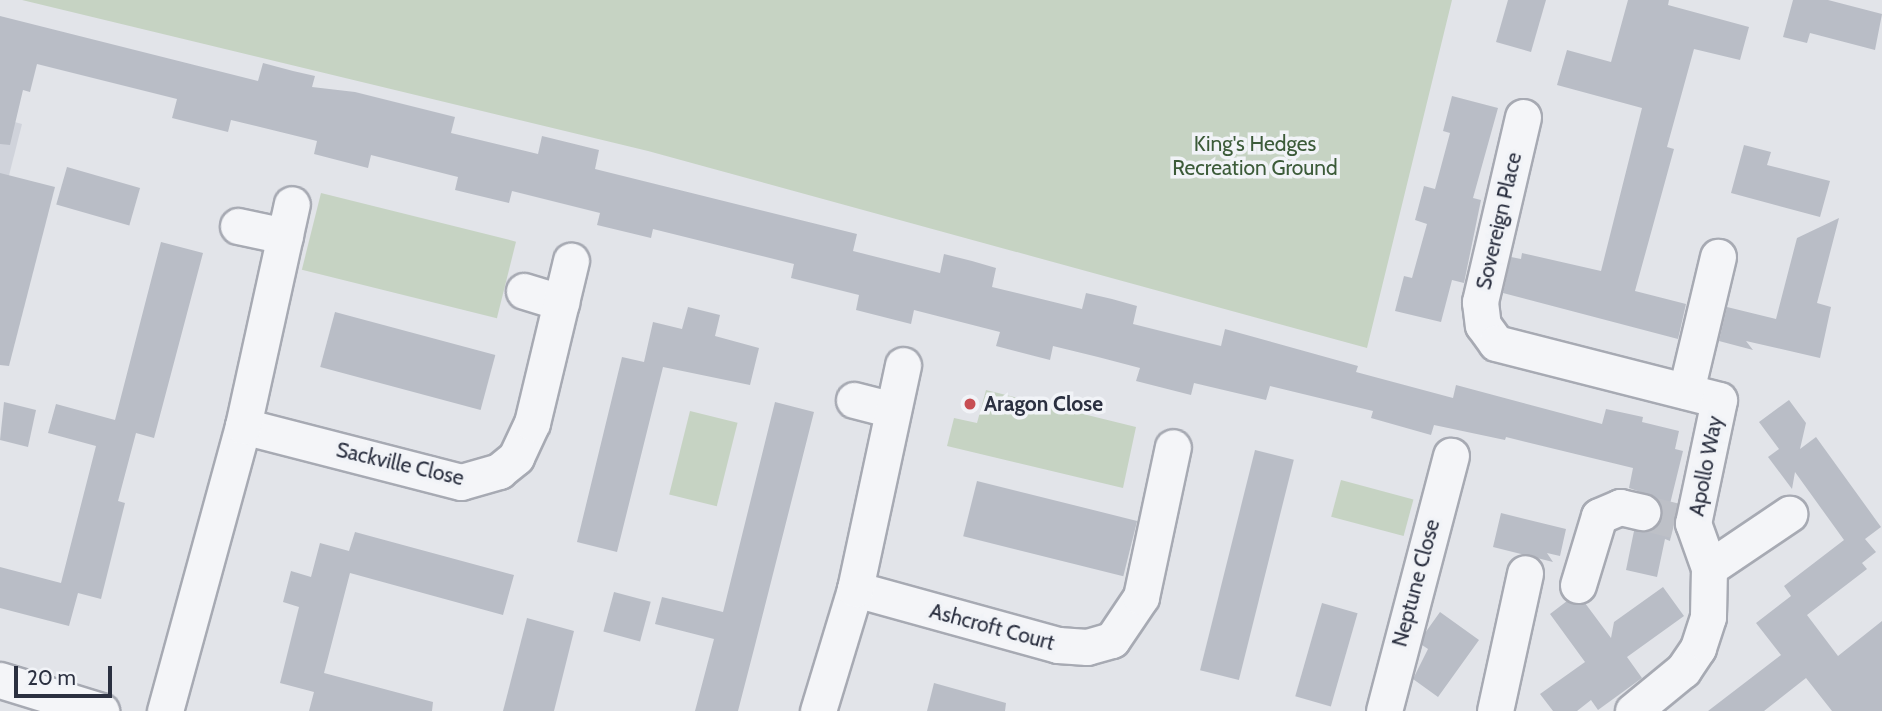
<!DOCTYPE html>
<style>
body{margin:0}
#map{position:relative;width:1882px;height:711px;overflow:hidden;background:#e2e4e9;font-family:Cabin,sans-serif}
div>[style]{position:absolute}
.built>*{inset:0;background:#d0d3db}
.green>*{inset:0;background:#c6d3c3;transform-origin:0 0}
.building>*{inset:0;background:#b9bdc6;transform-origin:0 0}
.minor-tunnel>*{height:35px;margin-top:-17.5px;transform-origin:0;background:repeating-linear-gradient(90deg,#bdc0c7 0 35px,transparent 0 53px)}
.roads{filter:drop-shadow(2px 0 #a7aab3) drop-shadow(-2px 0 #a7aab3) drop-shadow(0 2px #a7aab3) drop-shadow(0 -2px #a7aab3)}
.minor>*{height:35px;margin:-17.5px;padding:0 17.5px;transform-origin:17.5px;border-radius:17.5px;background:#f4f5f8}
.dots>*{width:19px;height:19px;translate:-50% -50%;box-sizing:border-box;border:4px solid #f1f3f7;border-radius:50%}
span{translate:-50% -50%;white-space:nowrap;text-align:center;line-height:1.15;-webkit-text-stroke:7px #f1f3f7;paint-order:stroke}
.park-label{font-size:21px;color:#3c5b39}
.street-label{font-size:21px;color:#2b3040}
.poi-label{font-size:21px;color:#2b3040;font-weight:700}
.left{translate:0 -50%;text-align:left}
.scale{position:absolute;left:14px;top:666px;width:98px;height:32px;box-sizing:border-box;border:4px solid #2b3040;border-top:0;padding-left:9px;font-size:21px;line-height:24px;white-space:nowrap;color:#2b3040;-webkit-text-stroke:5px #f1f3f7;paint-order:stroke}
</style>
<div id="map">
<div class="built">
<i style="clip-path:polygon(0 118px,22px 124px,0 211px)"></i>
</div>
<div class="green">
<i style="clip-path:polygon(22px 0,1452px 0,1367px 348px,648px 151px)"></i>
<i style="left:321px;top:193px;width:201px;height:79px;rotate:14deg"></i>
<i style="clip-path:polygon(986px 390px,1136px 427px,1123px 488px,947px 446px,954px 418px,977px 423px)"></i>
<i style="left:690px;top:411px;width:49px;height:86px;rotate:14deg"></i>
<i style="left:1341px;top:480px;width:75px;height:38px;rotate:15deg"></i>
</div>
<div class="building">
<i style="clip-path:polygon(1508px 0,1546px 0,1531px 52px,1496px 42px)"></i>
<i style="clip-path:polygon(1628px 0,1669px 0,1668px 5px,1749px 27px,1740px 60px,1694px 49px,1667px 147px,1674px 149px,1635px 291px,1686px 304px,1678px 339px,1503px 293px,1511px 257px,1521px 259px,1522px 253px,1601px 271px,1642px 108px,1557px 85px,1567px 50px,1611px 62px)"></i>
<i style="clip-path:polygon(1793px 0,1828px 0,1882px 14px,1875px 50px,1810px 33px,1807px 43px,1783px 37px)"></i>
<i style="clip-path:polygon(0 16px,258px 81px,263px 63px,293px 71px,315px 76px,312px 87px,355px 92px,455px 117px,451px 133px,538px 154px,542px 136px,599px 150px,595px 169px,857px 234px,853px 251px,940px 273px,944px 254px,972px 261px,996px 268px,992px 287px,1082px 309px,1086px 293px,1112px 299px,1137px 306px,1133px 324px,1221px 346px,1225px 329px,1358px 366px,1356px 372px,1453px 398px,1456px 385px,1602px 424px,1606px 409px,1643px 417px,1642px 422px,1679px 431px,1675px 449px,1683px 451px,1670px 504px,1676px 505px,1670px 541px,1665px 539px,1657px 577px,1626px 570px,1634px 531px,1649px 531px,1662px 516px,1655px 497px,1629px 488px,1633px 468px,1506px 437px,1505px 440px,1434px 425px,1431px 435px,1371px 418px,1373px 411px,1270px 386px,1266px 400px,1194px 383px,1191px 395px,1136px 381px,1140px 368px,1098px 357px,1053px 346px,1050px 360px,996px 346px,1000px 332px,914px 310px,911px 324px,856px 310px,859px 295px,791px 278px,794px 264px,653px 229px,651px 238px,597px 225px,600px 213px,512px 191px,509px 203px,455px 190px,458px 177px,371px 155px,368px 168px,314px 154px,317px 141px,231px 120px,228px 132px,172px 118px,177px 99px,37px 64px,30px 92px,23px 90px,10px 145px,0 144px)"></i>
<i style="clip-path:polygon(1452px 96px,1498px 108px,1473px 198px,1481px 200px,1464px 283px,1452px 280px,1441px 322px,1395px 311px,1404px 276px,1412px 278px,1427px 224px,1415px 220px,1424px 186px,1435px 189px,1450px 133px,1443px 131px)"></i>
<i style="clip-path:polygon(1744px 145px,1771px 152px,1767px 165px,1830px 181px,1820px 217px,1731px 193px)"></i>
<i style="left:67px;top:167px;width:76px;height:39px;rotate:16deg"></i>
<i style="clip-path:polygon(0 173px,55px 187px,9px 366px,0 365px)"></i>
<i style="clip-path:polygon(1839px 218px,1817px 303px,1831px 307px,1820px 358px,1746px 341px,1753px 350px,1719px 341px,1727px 307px,1776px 319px,1797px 238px)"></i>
<i style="clip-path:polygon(161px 242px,203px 253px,154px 438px,136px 433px,118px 501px,125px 503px,101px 599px,78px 593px,69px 626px,0 608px,0 567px,61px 583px,96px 446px,48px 433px,56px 404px,115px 420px)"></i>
<i style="clip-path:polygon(688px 307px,720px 315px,715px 336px,759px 348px,750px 385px,663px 367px,617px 552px,577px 542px,622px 357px,644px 362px,653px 322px,682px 329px)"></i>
<i style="left:335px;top:312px;width:166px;height:57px;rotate:15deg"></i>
<i style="clip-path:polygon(1789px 400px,1806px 423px,1800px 449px,1816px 437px,1881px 527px,1865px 539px,1876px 552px,1862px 563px,1867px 569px,1807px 615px,1838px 656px,1882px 621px,1882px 711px,1832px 711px,1806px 678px,1764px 711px,1708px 711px,1781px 655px,1756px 623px,1791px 596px,1784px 586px,1844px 540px,1795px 472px,1792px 489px,1768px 457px,1779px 449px,1759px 422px)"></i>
<i style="clip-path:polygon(4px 402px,36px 410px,28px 447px,0 440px)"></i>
<i style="clip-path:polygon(775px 402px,814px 412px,754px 649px,738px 711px,695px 711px,714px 639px,655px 624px,662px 597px,723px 612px)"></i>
<i style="left:1255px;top:450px;width:40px;height:227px;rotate:14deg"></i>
<i style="left:977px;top:481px;width:165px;height:57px;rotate:14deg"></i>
<i style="clip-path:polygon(1501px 513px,1566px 529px,1560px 556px,1547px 553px,1553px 562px,1493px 547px)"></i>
<i style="clip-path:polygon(355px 532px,514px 575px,503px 615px,350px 573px,324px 673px,433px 702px,432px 711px,309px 711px,314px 692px,280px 683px,299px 607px,283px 602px,291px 571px,311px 577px,320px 543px,349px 551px)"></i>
<i style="clip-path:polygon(1663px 587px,1684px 616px,1627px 657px,1642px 678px,1598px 710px,1591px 700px,1577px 711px,1553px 711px,1540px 694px,1585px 662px,1550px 614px,1567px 601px,1585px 603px,1611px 638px,1614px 622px)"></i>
<i style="left:614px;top:592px;width:38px;height:41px;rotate:15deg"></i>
<i style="left:1322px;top:603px;width:37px;height:97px;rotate:16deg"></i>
<i style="clip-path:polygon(1440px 612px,1479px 640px,1438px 697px,1413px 679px,1428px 649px,1422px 645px,1425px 633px)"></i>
<i style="clip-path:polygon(527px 618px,574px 631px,554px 711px,503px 711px)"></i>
<i style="clip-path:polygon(934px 683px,1006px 703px,1005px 711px,927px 711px)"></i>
</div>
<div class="minor-tunnel">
<i style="left:1642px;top:512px;width:34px;rotate:14deg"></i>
</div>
<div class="roads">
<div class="minor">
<i style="left:1523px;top:117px;width:190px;rotate:103.1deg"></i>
<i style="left:1480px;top:302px;width:23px;rotate:83deg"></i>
<i style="left:1483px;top:325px;width:22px;rotate:54deg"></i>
<i style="left:1496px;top:343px;width:230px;rotate:14.3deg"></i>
<i style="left:1719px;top:400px;width:126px;rotate:101.9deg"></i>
<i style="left:1693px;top:523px;width:48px;rotate:70.4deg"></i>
<i style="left:1709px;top:568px;width:49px;rotate:91.2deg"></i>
<i style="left:1708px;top:617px;width:33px;rotate:108deg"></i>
<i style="left:1698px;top:648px;width:27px;rotate:124deg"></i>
<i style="left:1683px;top:670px;width:65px;rotate:140.6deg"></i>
<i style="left:238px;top:226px;width:48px;rotate:12deg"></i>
<i style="left:524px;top:291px;width:39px;rotate:17deg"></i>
<i style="left:1686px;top:391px;width:138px;rotate:-76.6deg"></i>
<i style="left:854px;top:400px;width:40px;rotate:14.4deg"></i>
<i style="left:243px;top:426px;width:225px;rotate:14.4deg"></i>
<i style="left:461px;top:482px;width:40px;rotate:-16deg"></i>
<i style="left:499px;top:471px;width:22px;rotate:-39deg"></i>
<i style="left:516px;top:457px;width:38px;rotate:-65deg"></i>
<i style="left:532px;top:423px;width:167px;rotate:-76.5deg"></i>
<i style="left:1709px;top:568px;width:97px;rotate:-34deg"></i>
<i style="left:1578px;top:585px;width:72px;rotate:-73.1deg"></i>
<i style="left:1599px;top:516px;width:23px;rotate:-23deg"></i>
<i style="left:1620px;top:507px;width:23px;rotate:13deg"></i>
<i style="left:855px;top:589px;width:211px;rotate:15.4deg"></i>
<i style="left:1058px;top:645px;width:29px;rotate:4deg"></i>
<i style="left:1087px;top:647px;width:26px;rotate:-16deg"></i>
<i style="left:1112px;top:640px;width:52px;rotate:-56deg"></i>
<i style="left:1141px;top:597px;width:153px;rotate:-78deg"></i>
<i style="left:0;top:680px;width:106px;rotate:17.1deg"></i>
<i style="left:165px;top:711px;width:295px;rotate:-74.7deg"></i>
<i style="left:243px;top:426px;width:227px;rotate:-77.6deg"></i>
<i style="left:818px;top:711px;width:127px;rotate:-73.1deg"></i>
<i style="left:855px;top:589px;width:229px;rotate:-77.9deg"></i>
<i style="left:1384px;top:711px;width:264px;rotate:-75.3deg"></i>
<i style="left:1495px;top:711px;width:141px;rotate:-77.7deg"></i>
</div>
</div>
<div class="dots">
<i style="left:970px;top:404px;background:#c74e53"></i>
</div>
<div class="park-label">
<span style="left:1255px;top:156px">King's Hedges<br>Recreation Ground</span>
</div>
<div class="street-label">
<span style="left:1499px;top:221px;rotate:-77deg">Sovereign Place</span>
<span style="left:400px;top:464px;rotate:13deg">Sackville Close</span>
<span style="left:1706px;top:466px;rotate:-79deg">Apollo Way</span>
<span style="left:1416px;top:583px;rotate:-75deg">Neptune Close</span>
<span style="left:992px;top:627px;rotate:15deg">Ashcroft Court</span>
</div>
<div class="poi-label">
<span class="left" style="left:984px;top:404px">Aragon Close</span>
</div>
<div class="scale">20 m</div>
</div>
